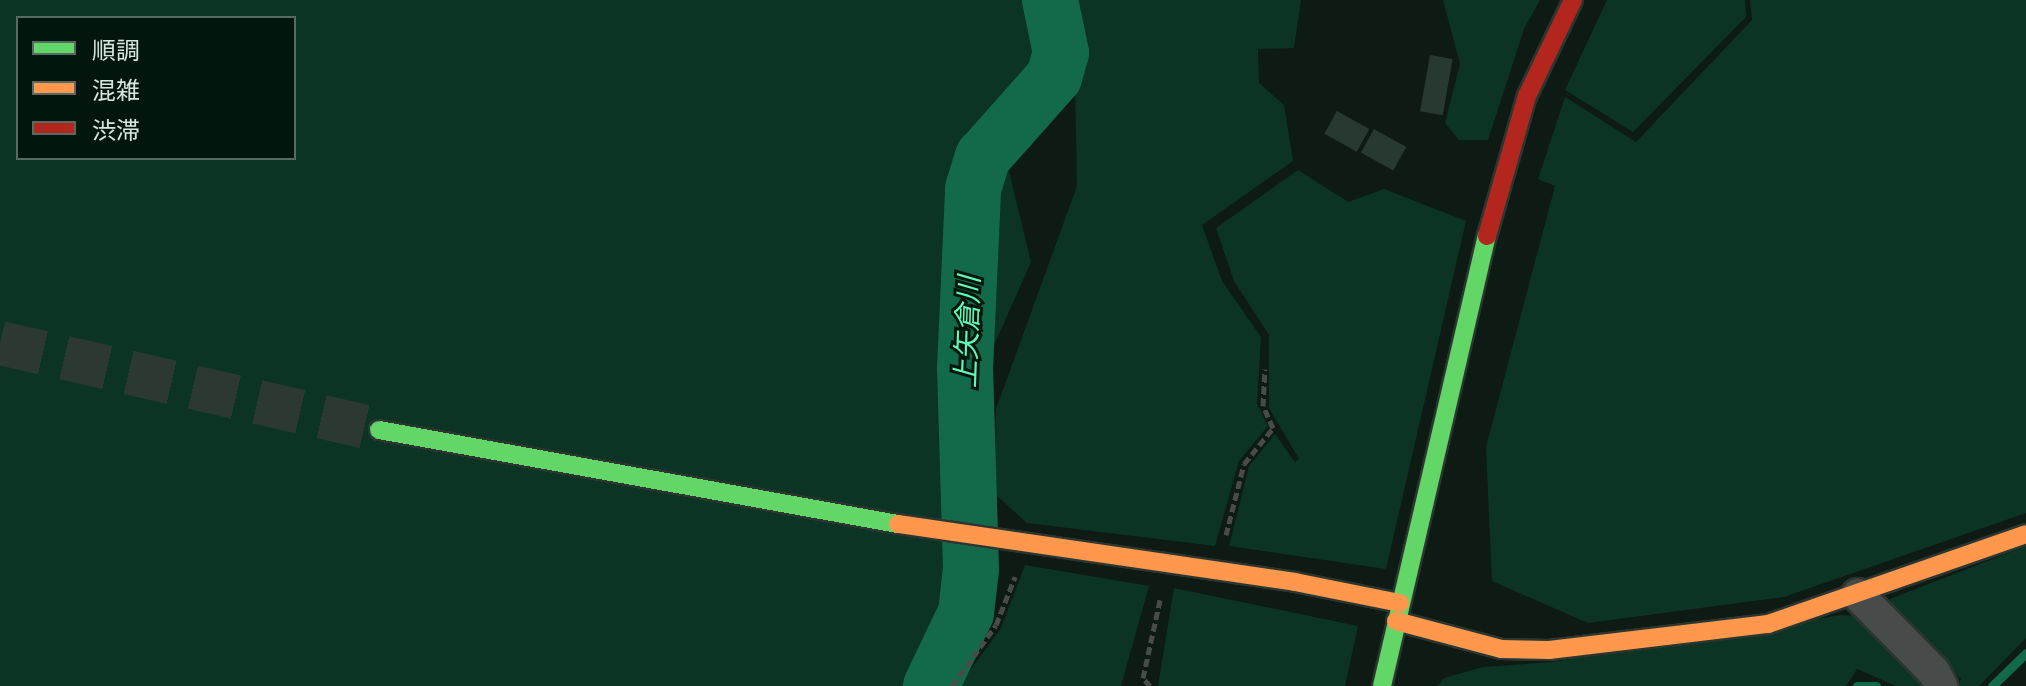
<!DOCTYPE html>
<meta charset="utf-8">
<style>
body{margin:0}
#map{position:relative;width:2026px;height:686px;overflow:hidden;background:#0e1a14;font-family:Karla,"Noto Sans JP",sans-serif}
div>[style]{position:absolute}
.green>*{inset:0;background:#0b3424}
.stream>*{height:9px;margin:-4.5px;padding:0 4.5px;transform-origin:4.5px;border-radius:4.5px;background:#136a4a}
.river>*{height:56px;margin:-28px;padding:0 28px;transform-origin:28px;border-radius:28px;background:#136a4a}
.building>*{inset:0;background:#283931;transform-origin:0 0}
.secondary-tunnel>*{height:44px;margin-top:-22px;transform-origin:0;background:repeating-linear-gradient(90deg,#2c3932 0 44px,transparent 0 66px)}
.path>*{height:5px;margin-top:-2.5px;transform-origin:0;background:repeating-linear-gradient(90deg,#474c4a 0 8px,transparent 0 12px)}
.roads{filter:drop-shadow(2px 0 #2b3630) drop-shadow(-2px 0 #2b3630) drop-shadow(0 2px #2b3630) drop-shadow(0 -2px #2b3630)}
.street>*{height:32px;margin:-16px;padding:0 16px;transform-origin:16px;border-radius:16px;background:#474c4a}
.fast>*{height:18px;margin:-9px;padding:0 9px;transform-origin:9px;border-radius:9px;background:#63d668}
.slow>*{height:18px;margin:-9px;padding:0 9px;transform-origin:9px;border-radius:9px;background:#ff974d}
.jam>*{height:18px;margin:-9px;padding:0 9px;transform-origin:9px;border-radius:9px;background:#b3261e}
span{translate:-50% -50%;white-space:nowrap;text-align:center;line-height:1.15;-webkit-text-stroke:6px #02160d;paint-order:stroke}
.water-label{font-size:28px;color:#62f8b8;font-style:italic}
.legend{position:absolute;left:16px;top:16px;width:280px;height:144px;box-sizing:border-box;background:#02160d;border:2px solid #586961;margin:0;padding:10px 14px;list-style:none;font-size:24px;color:#d8e6df}
.legend li{display:flex;align-items:center;gap:16px;height:40px}
.legend b{width:40px;border:2px solid #586961}
</style>
<div id="map">
<div class="green">
<i style="clip-path:polygon(evenodd,0 0,1033px 0,1065px 103px,1007px 163px,1031px 262px,977px 384px,949px 479px,959px 564px,910px 686px,0 686px,0 0,18px 18px,294px 18px,294px 158px,18px 158px,18px 18px)"></i>
<i style="clip-path:polygon(1056px 0,1301px 0,1294px 48px,1258px 49px,1259px 83px,1284px 105px,1293px 161px,1202px 225px,1222px 281px,1261px 337px,1257px 404px,1268px 426px,1239px 461px,1215px 546px,1027px 523px,995px 494px,996px 409px,1077px 186px,1075px 85px)"></i>
<i style="clip-path:polygon(1443px 0,1540px 0,1524px 29px,1488px 140px,1459px 140px,1445px 123px,1460px 64px)"></i>
<i style="clip-path:polygon(1607px 0,1745px 0,1746px 17px,1633px 132px,1565px 90px)"></i>
<i style="clip-path:polygon(1750px 0,2026px 0,2026px 513px,1784px 597px,1588px 623px,1492px 581px,1486px 447px,1555px 186px,1538px 179px,1565px 97px,1636px 142px,1752px 20px)"></i>
<i style="clip-path:polygon(1298px 170px,1348px 202px,1384px 189px,1466px 221px,1386px 569px,1229px 546px,1249px 466px,1275px 434px,1295px 462px,1299px 459px,1269px 408px,1269px 335px,1234px 281px,1216px 228px)"></i>
<i style="clip-path:polygon(2026px 546px,2026px 638px,1979px 686px,1958px 686px,1961px 679px,1894px 612px,1890px 599px)"></i>
<i style="clip-path:polygon(1025px 565px,1149px 586px,1121px 686px,959px 686px,1001px 628px)"></i>
<i style="clip-path:polygon(1174px 588px,1358px 626px,1345px 686px,1158px 686px)"></i>
<i style="clip-path:polygon(1841px 615px,1857px 616px,1923px 686px,1896px 686px,1857px 669px,1846px 686px,1438px 686px,1444px 678px,1483px 667px,1552px 662px)"></i>
</div>
<div class="stream">
<i style="left:1857px;top:686px;width:19px"></i>
<i style="left:1992px;top:686px;width:47px;rotate:-44.1deg"></i>
</div>
<div class="river">
<i style="left:931px;top:686px;width:81px;rotate:-64.4deg"></i>
<i style="left:966px;top:613px;width:44px;rotate:-83.5deg"></i>
<i style="left:971px;top:569px;width:201px;rotate:-91.7deg"></i>
<i style="left:965px;top:368px;width:179px;rotate:-87.4deg"></i>
<i style="left:973px;top:189px;width:34px;rotate:-73deg"></i>
<i style="left:983px;top:157px;width:107px;rotate:-48.4deg"></i>
<i style="left:1054px;top:77px;width:25px;rotate:-74deg"></i>
<i style="left:1061px;top:53px;width:54px;rotate:-101.7deg"></i>
</div>
<div class="building">
<i style="left:1430px;top:55px;width:23px;height:57px;rotate:10deg"></i>
<i style="left:1337px;top:111px;width:37px;height:26px;rotate:29deg"></i>
<i style="left:1374px;top:129px;width:37px;height:27px;rotate:29deg"></i>
</div>
<div class="secondary-tunnel">
<i style="left:0;top:343px;width:389px;rotate:12.9deg"></i>
</div>
<div class="path">
<i style="left:1226px;top:535px;width:73px;rotate:-75.8deg"></i>
<i style="left:1244px;top:464px;width:46px;rotate:-51.1deg"></i>
<i style="left:1273px;top:428px;width:24px;rotate:-114deg"></i>
<i style="left:1263px;top:406px;width:37px;rotate:-87deg"></i>
<i style="left:952px;top:686px;width:75px;rotate:-54.2deg"></i>
<i style="left:996px;top:625px;width:52px;rotate:-68.4deg"></i>
<i style="left:1150px;top:686px;width:11px;rotate:-131deg"></i>
<i style="left:1143px;top:678px;width:80px;rotate:-77.7deg"></i>
</div>
<div class="roads">
<div class="street">
<i style="left:1858px;top:595px;width:108px;rotate:45.4deg"></i>
<i style="left:1934px;top:672px;width:16px;rotate:63deg"></i>
</div>
<div class="fast">
<i style="left:379px;top:430px;width:527px;rotate:10.27deg"></i>
<i style="left:1382px;top:686px;width:462px;rotate:-76.9deg"></i>
</div>
<div class="slow">
<i style="left:898px;top:524px;width:401px;rotate:8.3deg"></i>
<i style="left:1295px;top:582px;width:107px;rotate:11.3deg"></i>
<i style="left:1396px;top:621px;width:109px;rotate:14.9deg"></i>
<i style="left:1501px;top:649px;width:48px;rotate:1.2deg"></i>
<i style="left:1549px;top:650px;width:221px;rotate:-6.8deg"></i>
<i style="left:1768px;top:624px;width:273px;rotate:-19.2deg"></i>
</div>
<div class="jam">
<i style="left:1487px;top:236px;width:146px;rotate:-74.1deg"></i>
<i style="left:1527px;top:96px;width:106px;rotate:-64.4deg"></i>
</div>
</div>
<div class="water-label">
<span style="left:968px;top:332px;rotate:-88deg">上矢倉川</span>
</div>
<ul class="legend">
<li><b style="height:10px;background:#63d668"></b>順調</li>
<li><b style="height:10px;background:#ff974d"></b>混雑</li>
<li><b style="height:10px;background:#b3261e"></b>渋滞</li>
</ul>
</div>
